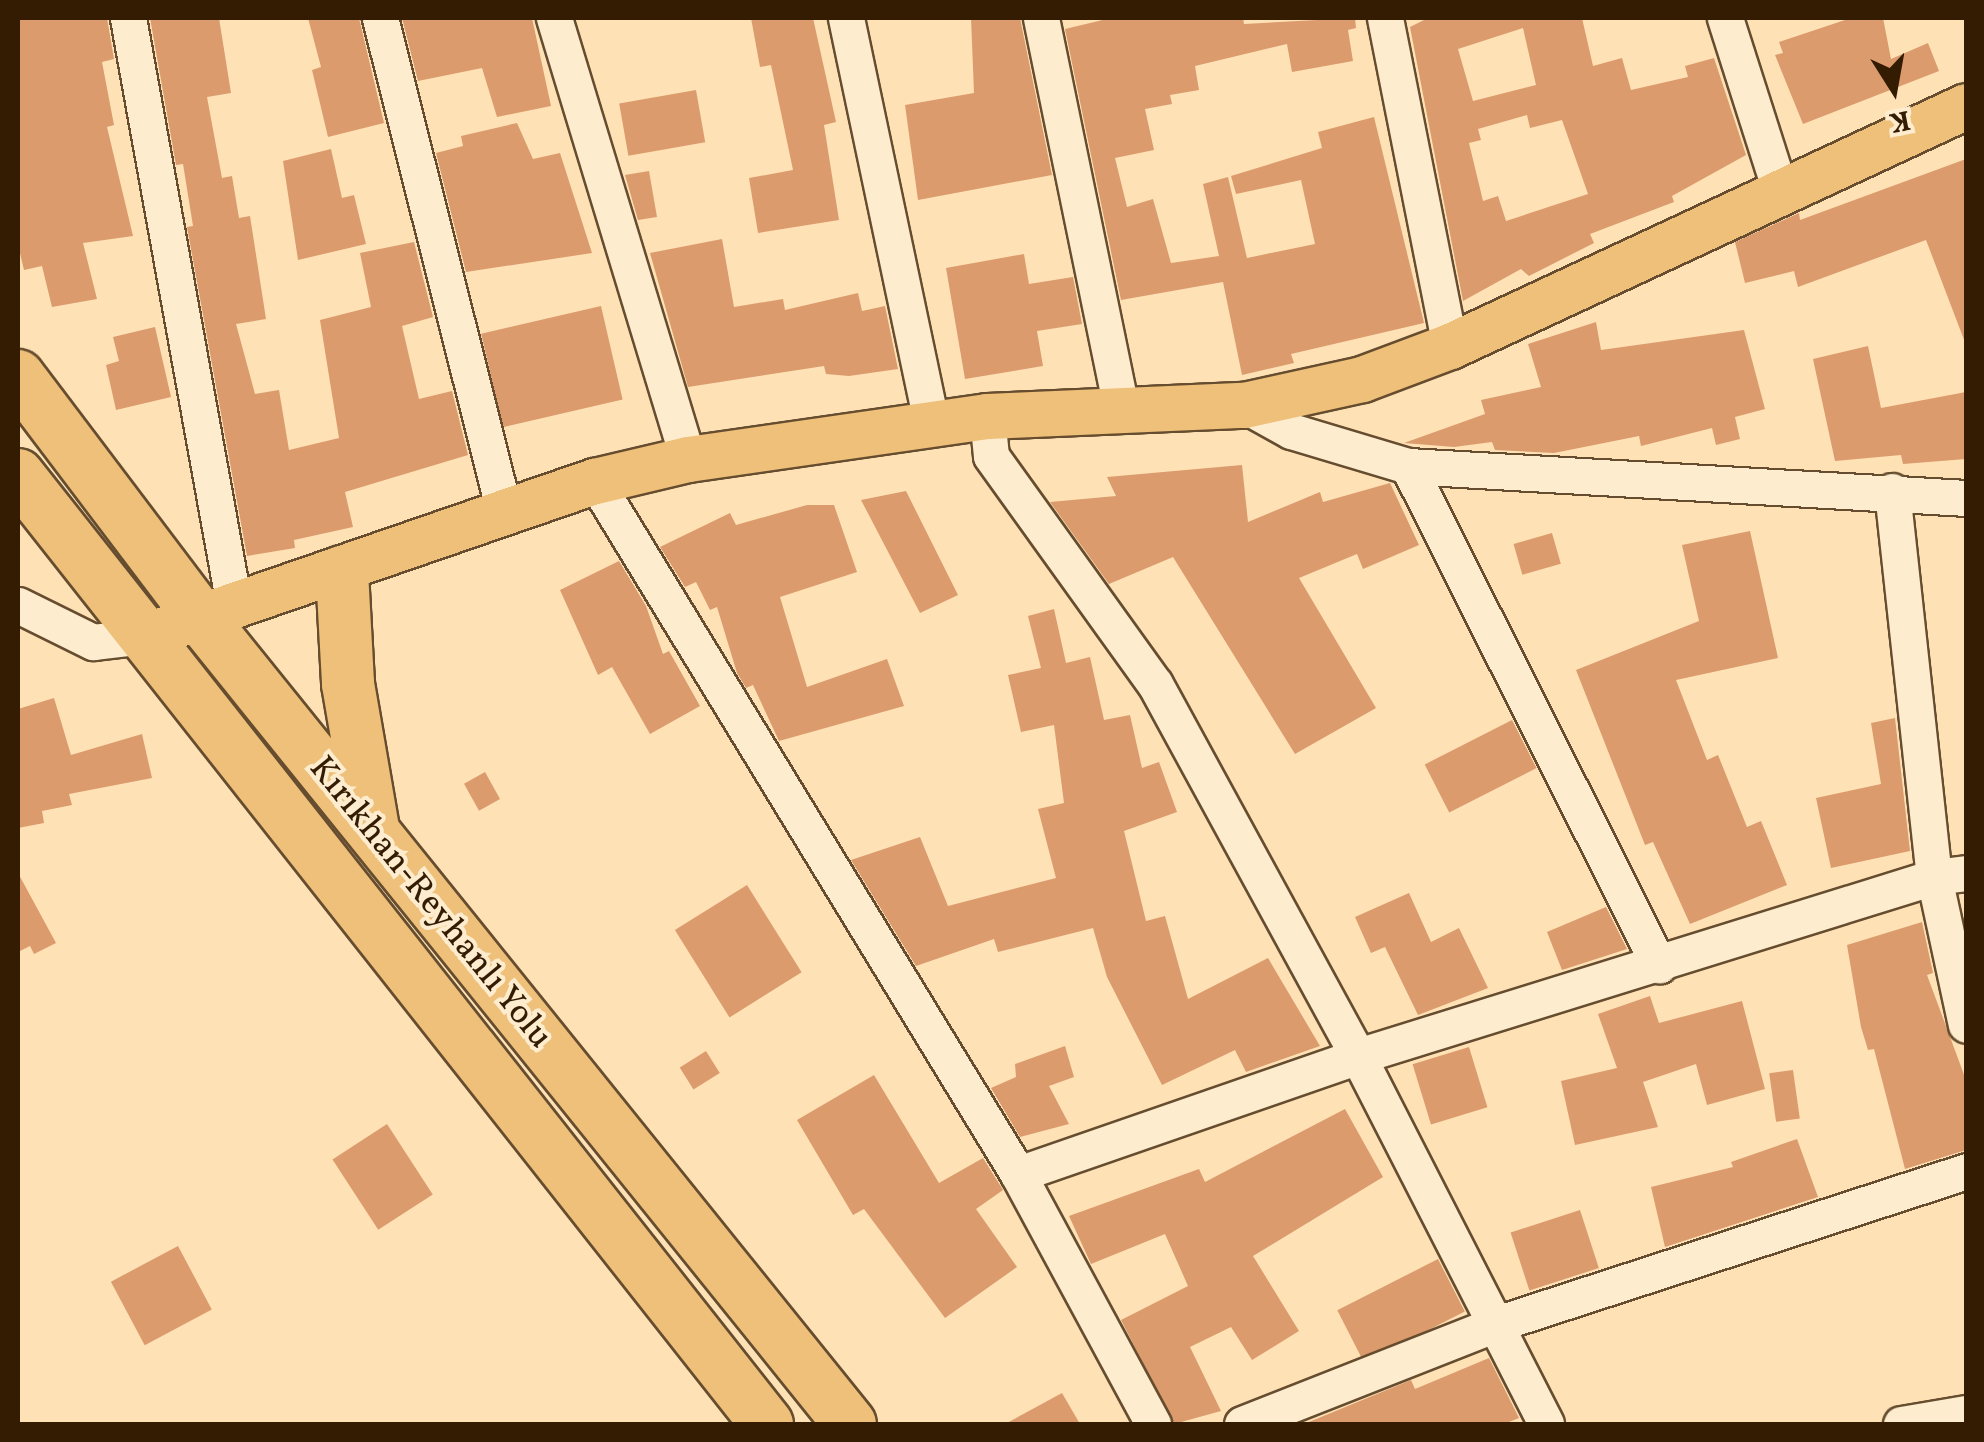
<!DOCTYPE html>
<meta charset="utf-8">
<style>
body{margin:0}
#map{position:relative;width:1984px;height:1442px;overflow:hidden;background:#fee1b5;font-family:Vollkorn,serif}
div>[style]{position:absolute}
.building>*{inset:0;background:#dc9b6d;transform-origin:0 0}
.roads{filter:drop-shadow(2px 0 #664d2f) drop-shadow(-2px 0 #664d2f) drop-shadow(0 2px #664d2f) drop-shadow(0 -2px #664d2f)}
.minor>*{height:35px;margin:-17.5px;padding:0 17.5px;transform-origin:17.5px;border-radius:17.5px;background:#feeccf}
.major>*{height:45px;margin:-22.5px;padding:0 22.5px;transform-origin:22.5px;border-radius:22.5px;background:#efc07a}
.highway>*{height:52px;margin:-26px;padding:0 26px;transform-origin:26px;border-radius:26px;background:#efc07a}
span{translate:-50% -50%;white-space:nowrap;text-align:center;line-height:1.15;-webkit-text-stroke:8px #feeccf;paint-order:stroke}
.street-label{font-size:35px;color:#331c02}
.frame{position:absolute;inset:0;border:20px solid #331c02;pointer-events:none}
.north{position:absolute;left:1844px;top:40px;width:100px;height:100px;-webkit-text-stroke:8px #feeccf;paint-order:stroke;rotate:169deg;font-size:28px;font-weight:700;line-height:40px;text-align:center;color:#331c02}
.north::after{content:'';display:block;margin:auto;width:35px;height:45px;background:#331c02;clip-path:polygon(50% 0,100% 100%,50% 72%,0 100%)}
</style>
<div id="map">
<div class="building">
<i style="clip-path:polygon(18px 18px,107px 18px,114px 59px,102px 62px,114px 125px,107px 127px,133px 236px,83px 243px,97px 299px,52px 307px,42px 266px,24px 270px,18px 245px)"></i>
<i style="clip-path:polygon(150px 18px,219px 18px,231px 93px,207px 97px,222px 178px,232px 176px,239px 218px,250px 216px,266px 319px,236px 324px,255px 394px,279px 390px,289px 450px,339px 438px,320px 320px,371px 307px,360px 253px,414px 242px,433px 317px,402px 326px,419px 399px,452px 391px,468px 455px,345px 492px,353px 527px,294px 540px,295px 548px,247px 556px,187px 227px,193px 226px,183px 164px,176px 165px)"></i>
<i style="clip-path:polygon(308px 18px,359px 18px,384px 123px,328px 137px,312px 70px,321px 67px)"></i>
<i style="clip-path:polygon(402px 18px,532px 18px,551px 106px,497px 117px,482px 68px,418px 81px)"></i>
<i style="clip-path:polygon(751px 18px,813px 18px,836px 122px,824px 125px,839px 220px,758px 233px,749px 178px,793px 170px,771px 65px,760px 67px)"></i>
<i style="clip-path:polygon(971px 18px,1020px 18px,1052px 175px,918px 200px,905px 105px,974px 93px)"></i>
<i style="clip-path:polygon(1111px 18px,1243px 18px,1244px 24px,1355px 18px,1356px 28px,1348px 30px,1353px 61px,1292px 72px,1287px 44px,1195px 66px,1199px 90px,1170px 95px,1172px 104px,1145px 109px,1154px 150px,1115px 158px,1127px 207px,1153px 199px,1171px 263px,1219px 256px,1203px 184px,1228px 177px,1247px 258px,1315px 244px,1301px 180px,1236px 194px,1231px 176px,1322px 148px,1318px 132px,1374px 117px,1424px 323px,1291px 354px,1294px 363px,1242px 375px,1223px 282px,1121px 300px,1065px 29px)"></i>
<i style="clip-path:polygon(evenodd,1428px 18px,1582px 18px,1593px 66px,1622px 58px,1631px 90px,1688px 77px,1685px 66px,1714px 58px,1746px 155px,1672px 196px,1674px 202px,1590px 234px,1594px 243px,1529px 276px,1521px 269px,1463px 301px,1410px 27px,1428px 18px,1523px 28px,1536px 85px,1473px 101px,1458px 49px,1523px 28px,1428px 18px,1527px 115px,1530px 128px,1562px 120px,1588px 194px,1506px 221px,1498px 196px,1483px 201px,1469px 143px,1481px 140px,1478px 129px,1527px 115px)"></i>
<i style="clip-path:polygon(1851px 18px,1883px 18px,1891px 59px,1928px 43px,1939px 71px,1803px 124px,1775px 55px,1783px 53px,1779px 42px)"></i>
<i style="left:696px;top:90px;width:53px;height:78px;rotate:80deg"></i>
<i style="clip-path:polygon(517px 123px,533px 159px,560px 153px,592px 253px,466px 272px,436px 153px,463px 146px,461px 136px)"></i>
<i style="clip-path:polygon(331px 149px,342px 198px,354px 195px,366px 244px,298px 260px,283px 161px)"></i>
<i style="clip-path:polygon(1966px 159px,1966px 345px,1926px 240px,1798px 287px,1794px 271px,1745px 283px,1735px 242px,1799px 213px,1800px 220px)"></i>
<i style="clip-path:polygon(649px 171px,657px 217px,638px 220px,625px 175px)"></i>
<i style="clip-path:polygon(722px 239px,734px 307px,783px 299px,785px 310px,858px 293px,862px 311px,885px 306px,898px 369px,849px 376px,826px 374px,824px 366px,688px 387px,650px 253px)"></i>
<i style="clip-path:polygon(1024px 254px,1029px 284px,1073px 277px,1082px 324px,1037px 331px,1043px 366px,965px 379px,946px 268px)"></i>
<i style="left:601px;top:306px;width:96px;height:123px;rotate:77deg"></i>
<i style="clip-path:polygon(1596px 322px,1601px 350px,1744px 330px,1765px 409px,1735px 417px,1740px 439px,1716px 445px,1712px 428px,1641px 446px,1639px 436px,1554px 453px,1495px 450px,1492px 442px,1454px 447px,1404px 443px,1485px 414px,1481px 400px,1541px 387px,1528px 344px)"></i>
<i style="clip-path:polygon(155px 327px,171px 397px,116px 410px,106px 365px,119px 361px,113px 337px)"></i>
<i style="clip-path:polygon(1868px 346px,1881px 408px,1966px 392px,1966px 459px,1903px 464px,1901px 455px,1835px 461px,1813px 359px)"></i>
<i style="clip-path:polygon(1242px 465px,1248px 522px,1320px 492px,1323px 502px,1390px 483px,1419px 545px,1363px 569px,1357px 554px,1299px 578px,1376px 708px,1295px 754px,1173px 557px,1109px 584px,1050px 502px,1116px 496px,1107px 477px)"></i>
<i style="clip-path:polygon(906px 491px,958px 595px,920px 613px,861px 500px)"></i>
<i style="clip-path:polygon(807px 505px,834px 505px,857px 572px,780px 597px,807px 687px,887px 659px,904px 706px,779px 741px,753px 685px,746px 688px,737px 673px,717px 607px,710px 610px,696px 582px,685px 587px,660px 547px,730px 513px,736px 525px)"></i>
<i style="clip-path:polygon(1750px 531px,1778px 658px,1676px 680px,1707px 760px,1718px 755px,1747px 827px,1761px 821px,1787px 885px,1690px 924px,1653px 842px,1645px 845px,1576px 670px,1699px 621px,1682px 545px)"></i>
<i style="left:1552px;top:533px;width:32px;height:40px;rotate:74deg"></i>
<i style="clip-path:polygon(619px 561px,646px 606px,663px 654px,669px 651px,700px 706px,650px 734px,612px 667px,598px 675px,560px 590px)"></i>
<i style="clip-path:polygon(1054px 609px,1066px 663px,1090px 657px,1104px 720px,1130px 715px,1142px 768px,1159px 762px,1177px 812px,1124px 831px,1146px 921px,1165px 916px,1188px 999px,1268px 958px,1320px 1046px,1246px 1072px,1235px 1050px,1162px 1085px,1107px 977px,1093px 928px,998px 952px,994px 939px,916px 966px,851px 860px,920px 837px,948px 906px,1056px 878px,1038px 809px,1064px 803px,1054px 725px,1021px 732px,1008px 675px,1041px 668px,1028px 616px)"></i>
<i style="clip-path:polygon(54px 698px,71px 755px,142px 734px,152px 778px,69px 794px,72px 805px,42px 811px,44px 823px,18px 828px,18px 709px)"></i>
<i style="clip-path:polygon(1895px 718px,1910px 851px,1831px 868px,1816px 798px,1881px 784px,1871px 723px)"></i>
<i style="left:1512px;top:720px;width:54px;height:98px;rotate:63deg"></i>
<i style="left:485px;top:772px;width:31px;height:24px;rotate:61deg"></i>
<i style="clip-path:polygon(18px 873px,56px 943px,34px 954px,30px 946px,18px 952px)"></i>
<i style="left:747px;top:885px;width:103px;height:85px;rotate:58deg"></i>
<i style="clip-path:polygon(1409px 893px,1431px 942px,1459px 928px,1488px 988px,1418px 1015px,1385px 947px,1371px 953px,1355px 917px)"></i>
<i style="clip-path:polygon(1606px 907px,1627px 949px,1562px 970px,1547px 932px)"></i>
<i style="clip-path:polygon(1922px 922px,1933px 973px,1927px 975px,1966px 1080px,1966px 1150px,1905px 1169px,1874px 1049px,1868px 1050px,1861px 1027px,1847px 945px)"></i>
<i style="clip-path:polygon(1650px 996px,1659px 1023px,1742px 1001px,1765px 1089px,1707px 1105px,1696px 1064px,1643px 1082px,1658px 1127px,1575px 1145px,1561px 1081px,1617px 1068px,1598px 1014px)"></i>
<i style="clip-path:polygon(1065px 1046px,1074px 1077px,1049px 1086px,1069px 1124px,1020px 1137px,991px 1088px,1016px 1077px,1015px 1064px)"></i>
<i style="left:1469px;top:1047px;width:63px;height:59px;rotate:73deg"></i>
<i style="left:706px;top:1051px;width:26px;height:31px;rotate:58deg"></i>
<i style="left:1793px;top:1070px;width:49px;height:24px;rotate:82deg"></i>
<i style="clip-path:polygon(874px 1075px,939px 1183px,983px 1158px,1003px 1190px,976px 1209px,1017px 1267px,945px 1318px,864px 1209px,853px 1215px,797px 1120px)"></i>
<i style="clip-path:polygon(1345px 1109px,1383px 1177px,1253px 1256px,1299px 1331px,1252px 1360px,1231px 1327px,1190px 1347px,1221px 1411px,1174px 1424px,1121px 1320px,1188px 1286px,1165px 1234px,1091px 1264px,1069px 1216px,1199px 1169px,1205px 1182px)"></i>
<i style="left:387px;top:1124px;width:84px;height:65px;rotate:57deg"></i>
<i style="clip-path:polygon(1797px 1139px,1818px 1197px,1665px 1247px,1651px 1187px,1733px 1167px,1731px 1162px)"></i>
<i style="left:1580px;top:1210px;width:61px;height:73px;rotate:72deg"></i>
<i style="left:178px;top:1246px;width:72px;height:76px;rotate:62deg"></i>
<i style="left:1438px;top:1259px;width:59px;height:113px;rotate:63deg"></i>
<i style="clip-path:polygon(1489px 1358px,1519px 1418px,1504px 1424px,1304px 1424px,1411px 1380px,1415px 1389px)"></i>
<i style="clip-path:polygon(1062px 1393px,1080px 1424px,1005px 1424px)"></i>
</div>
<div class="roads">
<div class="minor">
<i style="left:128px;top:18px;width:596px;rotate:79.76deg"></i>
<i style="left:380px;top:18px;width:508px;rotate:75.88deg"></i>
<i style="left:554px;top:18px;width:461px;rotate:73.1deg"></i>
<i style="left:846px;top:18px;width:413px;rotate:78.1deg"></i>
<i style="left:1041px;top:18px;width:401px;rotate:78.4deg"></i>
<i style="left:1385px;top:18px;width:334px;rotate:78.8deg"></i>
<i style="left:1725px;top:18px;width:181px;rotate:72.3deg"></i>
<i style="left:1244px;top:405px;width:54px;rotate:29deg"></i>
<i style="left:1291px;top:431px;width:122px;rotate:16.7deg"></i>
<i style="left:1408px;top:466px;width:559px;rotate:3.28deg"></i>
<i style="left:987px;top:416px;width:40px;rotate:84.3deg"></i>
<i style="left:991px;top:456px;width:281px;rotate:54.3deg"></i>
<i style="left:1155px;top:684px;width:424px;rotate:61.4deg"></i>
<i style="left:1358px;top:1056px;width:413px;rotate:62.9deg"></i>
<i style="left:1408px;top:466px;width:559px;rotate:63.3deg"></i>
<i style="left:595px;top:481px;width:812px;rotate:58.6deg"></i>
<i style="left:1018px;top:1174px;width:284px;rotate:61.6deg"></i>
<i style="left:1892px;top:491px;width:388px;rotate:83.8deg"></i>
<i style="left:1934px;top:877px;width:151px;rotate:77.8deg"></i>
<i style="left:18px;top:605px;width:84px;rotate:26.3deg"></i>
<i style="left:93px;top:642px;width:51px;rotate:-6.7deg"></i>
<i style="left:1018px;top:1174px;width:360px;rotate:-19.1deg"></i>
<i style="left:1358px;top:1056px;width:603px;rotate:-17.26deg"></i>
<i style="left:1934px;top:877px;width:32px;rotate:-7deg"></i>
<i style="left:1242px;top:1424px;width:273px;rotate:-21.5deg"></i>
<i style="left:1496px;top:1324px;width:494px;rotate:-18deg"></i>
<i style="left:1901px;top:1424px;width:66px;rotate:-9.6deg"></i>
</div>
<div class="major">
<i style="left:144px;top:636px;width:477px;rotate:-19deg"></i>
<i style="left:595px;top:481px;width:96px;rotate:-13.3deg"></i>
<i style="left:688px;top:459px;width:302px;rotate:-8.2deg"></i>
<i style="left:987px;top:416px;width:257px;rotate:-2.5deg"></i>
<i style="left:1244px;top:405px;width:121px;rotate:-12.4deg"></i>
<i style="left:1362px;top:379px;width:94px;rotate:-20.6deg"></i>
<i style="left:1450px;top:346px;width:569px;rotate:-24.94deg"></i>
</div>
<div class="highway">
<i style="left:18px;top:376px;width:302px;rotate:52.9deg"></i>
<i style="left:200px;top:617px;width:1036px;rotate:51.15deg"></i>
<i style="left:18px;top:475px;width:1209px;rotate:51.72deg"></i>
<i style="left:342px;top:572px;width:112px;rotate:86.9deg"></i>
<i style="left:348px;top:684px;width:146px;rotate:80.2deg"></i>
</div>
</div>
<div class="street-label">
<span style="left:430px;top:903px;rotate:51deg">Kırıkhan-Reyhanlı Yolu</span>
</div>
<div class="frame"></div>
<div class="north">K</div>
</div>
